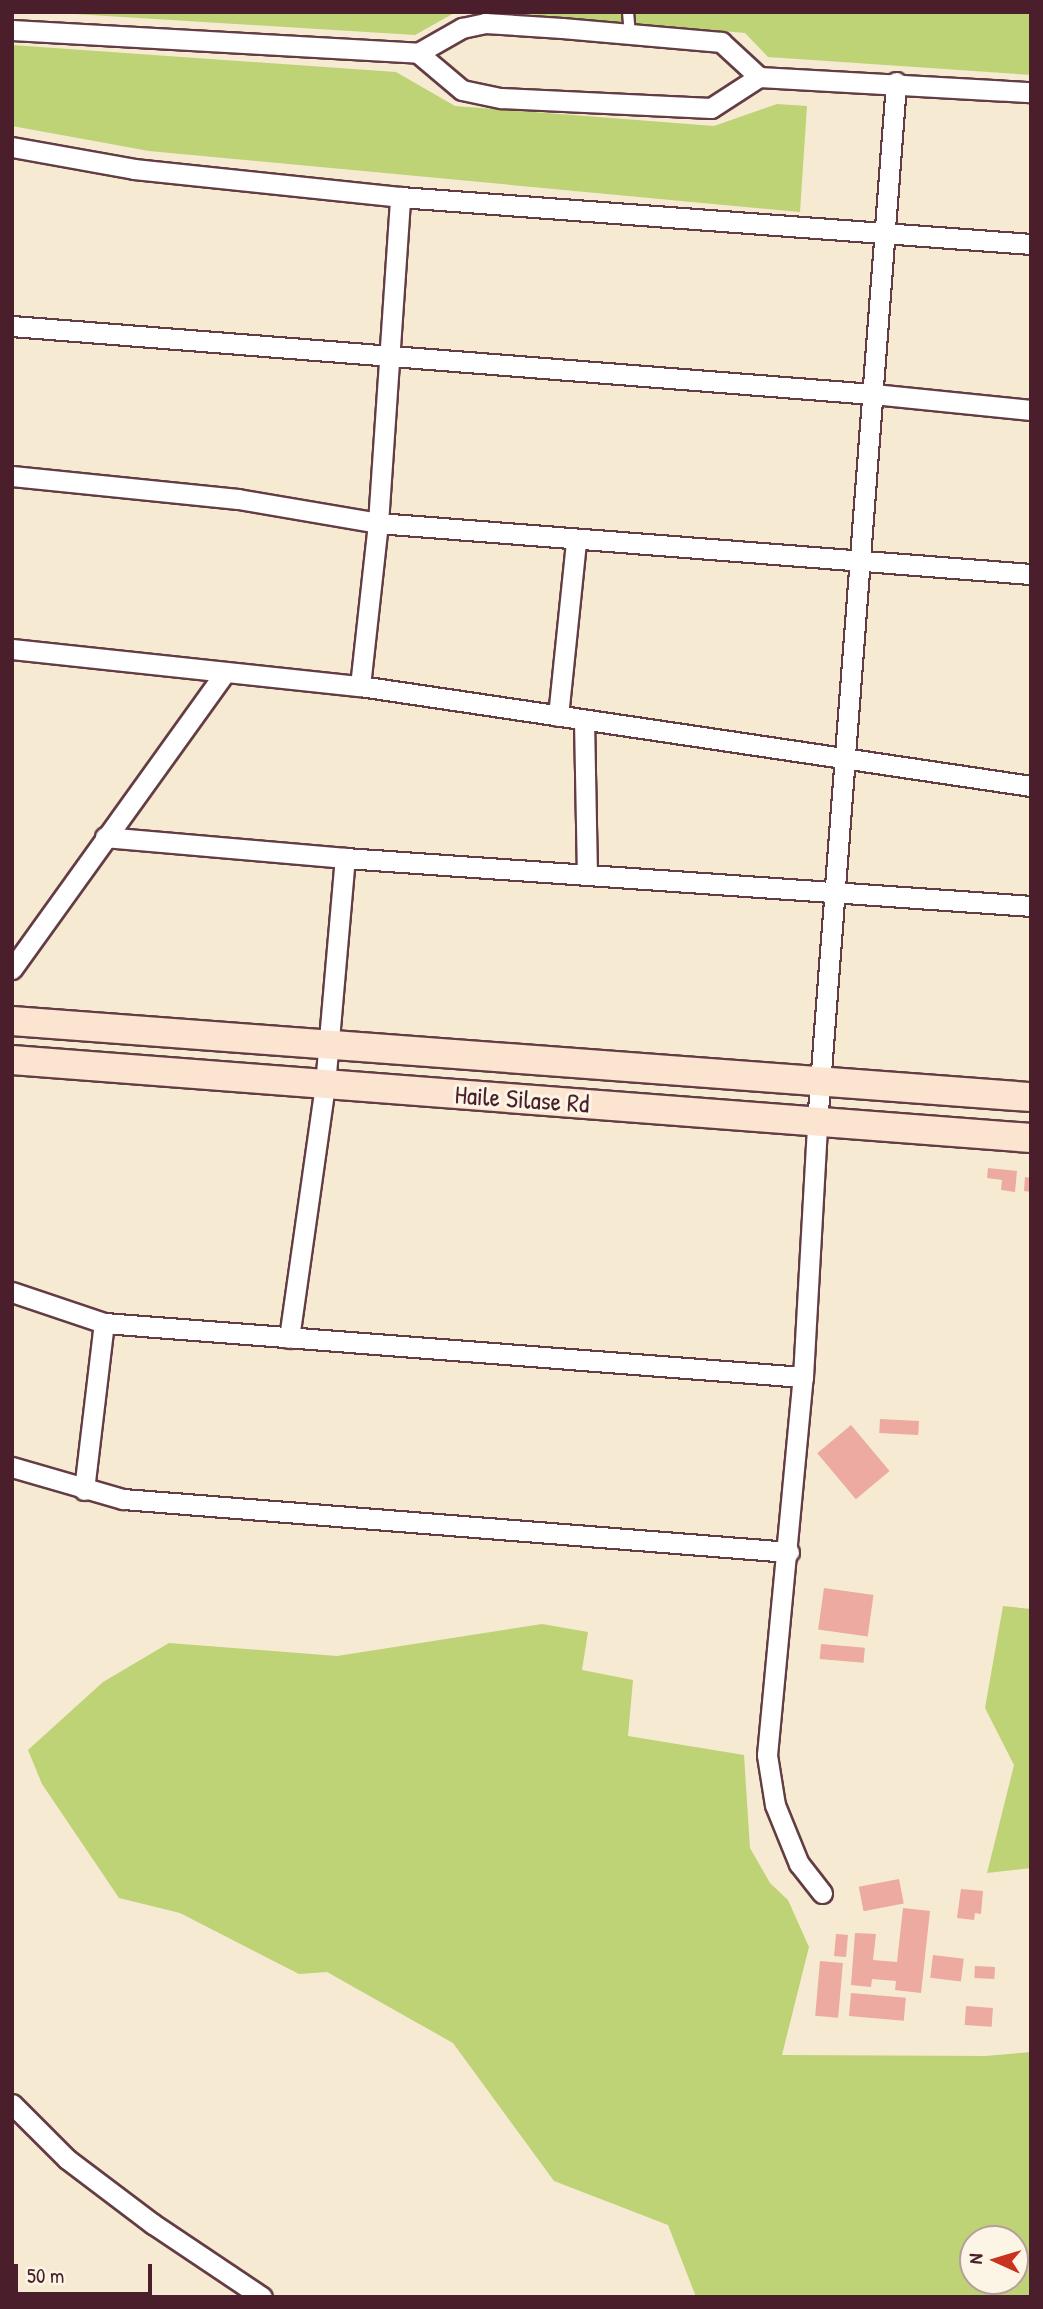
<!DOCTYPE html>
<style>
body{margin:0}
#map{position:relative;width:1043px;height:2309px;overflow:hidden;background:#f6ead2;font-family:"Patrick Hand",sans-serif}
div>[style]{position:absolute}
.green>*{inset:0;background:#bed276}
.building>*{inset:0;background:#ecaaa1;transform-origin:0 0}
.roads{filter:drop-shadow(2px 0 #643d44) drop-shadow(-2px 0 #643d44) drop-shadow(0 2px #643d44) drop-shadow(0 -2px #643d44)}
.service>*{height:10px;margin:-5px;padding:0 5px;transform-origin:5px;border-radius:5px;background:#fff}
.minor>*{height:19px;margin:-9.5px;padding:0 9.5px;transform-origin:9.5px;border-radius:9.5px;background:#fff}
.secondary>*{height:28px;margin:-14px;padding:0 14px;transform-origin:14px;border-radius:14px;background:#fce5d0}
span{translate:-50% -50%;white-space:nowrap;text-align:center;line-height:1.15;-webkit-text-stroke:6px #fcf5e5;paint-order:stroke}
.street-label{font-size:26px;color:#4a1f2b}
.frame{position:absolute;inset:0;border:14px solid #4a1f2b;pointer-events:none}
.north{position:absolute;left:959px;top:2225px;width:70px;height:70px;box-sizing:border-box;background:#fcf5e5;border:2px solid #b59f9b;border-radius:50%;rotate:274deg;font-size:19px;font-weight:700;line-height:28px;text-align:center;color:#4a1f2b}
.north::after{content:'';display:block;margin:auto;width:24px;height:32px;background:#c8321e;clip-path:polygon(50% 0,100% 100%,50% 72%,0 100%)}
.scale{position:absolute;left:14px;top:2264px;width:138px;height:32px;box-sizing:border-box;border:4px solid #4a1f2b;border-top:0;padding-left:9px;font-size:21px;line-height:24px;white-space:nowrap;color:#4a1f2b;-webkit-text-stroke:5px #fcf5e5;paint-order:stroke}
</style>
<div id="map">
<div class="green">
<i style="clip-path:polygon(42px 12px,456px 12px,415px 35px)"></i>
<i style="clip-path:polygon(500px 12px,1031px 12px,1031px 75px,768px 57px,745px 33px)"></i>
<i style="clip-path:polygon(12px 45px,396px 72px,455px 106px,714px 126px,777px 104px,807px 106px,800px 212px,149px 151px,12px 126px)"></i>
<i style="clip-path:polygon(1003px 1606px,1031px 1609px,1031px 1868px,987px 1873px,1014px 1765px,985px 1708px)"></i>
<i style="clip-path:polygon(evenodd,542px 1624px,588px 1632px,582px 1670px,633px 1680px,628px 1736px,744px 1755px,750px 1848px,770px 1883px,788px 1900px,809px 1947px,782px 2055px,985px 2056px,1031px 2052px,1031px 2297px,696px 2297px,668px 2225px,554px 2181px,453px 2043px,327px 1972px,299px 1974px,180px 1913px,119px 1898px,42px 1784px,28px 1750px,103px 1682px,169px 1643px,337px 1656px,542px 1624px,1015px 2239px,1015px 2281px,973px 2281px,973px 2239px,1015px 2239px)"></i>
</div>
<div class="building">
<i style="clip-path:polygon(988px 1168px,1017px 1171px,1015px 1192px,1001px 1190px,1002px 1180px,987px 1178px)"></i>
<i style="clip-path:polygon(1025px 1177px,1031px 1178px,1031px 1192px,1024px 1191px)"></i>
<i style="left:880px;top:1419px;width:39px;height:14px;rotate:3deg"></i>
<i style="left:851px;top:1425px;width:60px;height:44px;rotate:50deg"></i>
<i style="left:824px;top:1588px;width:50px;height:42px;rotate:8deg"></i>
<i style="left:821px;top:1644px;width:44px;height:15px;rotate:5deg"></i>
<i style="left:899px;top:1879px;width:25px;height:41px;rotate:79deg"></i>
<i style="clip-path:polygon(961px 1889px,983px 1891px,981px 1914px,975px 1913px,974px 1920px,957px 1918px)"></i>
<i style="clip-path:polygon(903px 1908px,930px 1911px,921px 1993px,895px 1990px,896px 1981px,872px 1979px,871px 1987px,851px 1985px,855px 1933px,876px 1934px,873px 1960px,897px 1962px)"></i>
<i style="left:836px;top:1934px;width:12px;height:22px;rotate:5deg"></i>
<i style="left:933px;top:1955px;width:31px;height:23px;rotate:7deg"></i>
<i style="left:820px;top:1961px;width:23px;height:55px;rotate:5deg"></i>
<i style="left:975px;top:1966px;width:20px;height:12px;rotate:3deg"></i>
<i style="left:851px;top:1993px;width:55px;height:23px;rotate:5deg"></i>
<i style="left:966px;top:2006px;width:27px;height:19px;rotate:4deg"></i>
</div>
<div class="roads">
<div class="service">
<i style="left:628px;top:12px;width:21px;rotate:85deg"></i>
</div>
<div class="minor">
<i style="left:12px;top:30px;width:407px;rotate:3.2deg"></i>
<i style="left:418px;top:53px;width:51px;rotate:-29.6deg"></i>
<i style="left:462px;top:28px;width:24px;rotate:-12deg"></i>
<i style="left:485px;top:23px;width:77px;rotate:3.7deg"></i>
<i style="left:562px;top:28px;width:160px;rotate:5deg"></i>
<i style="left:721px;top:42px;width:52px;rotate:42.6deg"></i>
<i style="left:418px;top:53px;width:57px;rotate:40.1deg"></i>
<i style="left:462px;top:90px;width:40px;rotate:12deg"></i>
<i style="left:501px;top:98px;width:210px;rotate:2.7deg"></i>
<i style="left:711px;top:108px;width:57px;rotate:-32.9deg"></i>
<i style="left:759px;top:77px;width:272px;rotate:3.2deg"></i>
<i style="left:12px;top:147px;width:124px;rotate:10.2deg"></i>
<i style="left:134px;top:169px;width:267px;rotate:6deg"></i>
<i style="left:400px;top:197px;width:633px;rotate:4.26deg"></i>
<i style="left:12px;top:326px;width:864px;rotate:4.52deg"></i>
<i style="left:873px;top:394px;width:159px;rotate:5.8deg"></i>
<i style="left:12px;top:476px;width:227px;rotate:5.8deg"></i>
<i style="left:238px;top:499px;width:142px;rotate:9.7deg"></i>
<i style="left:378px;top:523px;width:655px;rotate:4.47deg"></i>
<i style="left:12px;top:649px;width:350px;rotate:6.1deg"></i>
<i style="left:360px;top:686px;width:678px;rotate:8.48deg"></i>
<i style="left:360px;top:686px;width:164px;rotate:-83.7deg"></i>
<i style="left:378px;top:523px;width:327px;rotate:-86.1deg"></i>
<i style="left:558px;top:716px;width:176px;rotate:-84.1deg"></i>
<i style="left:584px;top:720px;width:153px;rotate:88.9deg"></i>
<i style="left:105px;top:837px;width:241px;rotate:5deg"></i>
<i style="left:345px;top:858px;width:688px;rotate:4deg"></i>
<i style="left:12px;top:969px;width:365px;rotate:-54.3deg"></i>
<i style="left:12px;top:1292px;width:97px;rotate:18.6deg"></i>
<i style="left:104px;top:1323px;width:701px;rotate:4.42deg"></i>
<i style="left:289px;top:1338px;width:256px;rotate:-81.9deg"></i>
<i style="left:325px;top:1085px;width:228px;rotate:-85deg"></i>
<i style="left:12px;top:1467px;width:116px;rotate:16.1deg"></i>
<i style="left:123px;top:1499px;width:668px;rotate:4.55deg"></i>
<i style="left:84px;top:1490px;width:168px;rotate:-83.2deg"></i>
<i style="left:822px;top:1893px;width:37px;rotate:-128deg"></i>
<i style="left:799px;top:1864px;width:64px;rotate:-112.1deg"></i>
<i style="left:775px;top:1805px;width:51px;rotate:-99.1deg"></i>
<i style="left:767px;top:1755px;width:380px;rotate:-84.6deg"></i>
<i style="left:803px;top:1377px;width:253px;rotate:-86.8deg"></i>
<i style="left:817px;top:1124px;width:1045px;rotate:-85.66deg"></i>
<i style="left:12px;top:2104px;width:78px;rotate:45deg"></i>
<i style="left:67px;top:2159px;width:108px;rotate:37.1deg"></i>
<i style="left:153px;top:2224px;width:131px;rotate:33.8deg"></i>
</div>
<div class="secondary">
<i style="left:12px;top:1021px;width:1022px;rotate:4.27deg"></i>
<i style="left:12px;top:1060px;width:1022px;rotate:4.38deg"></i>
</div>
</div>
<div class="street-label">
<span style="left:522px;top:1099px;rotate:4deg">Haile Silase Rd</span>
</div>
<div class="frame"></div>
<div class="north">N</div>
<div class="scale">50 m</div>
</div>
